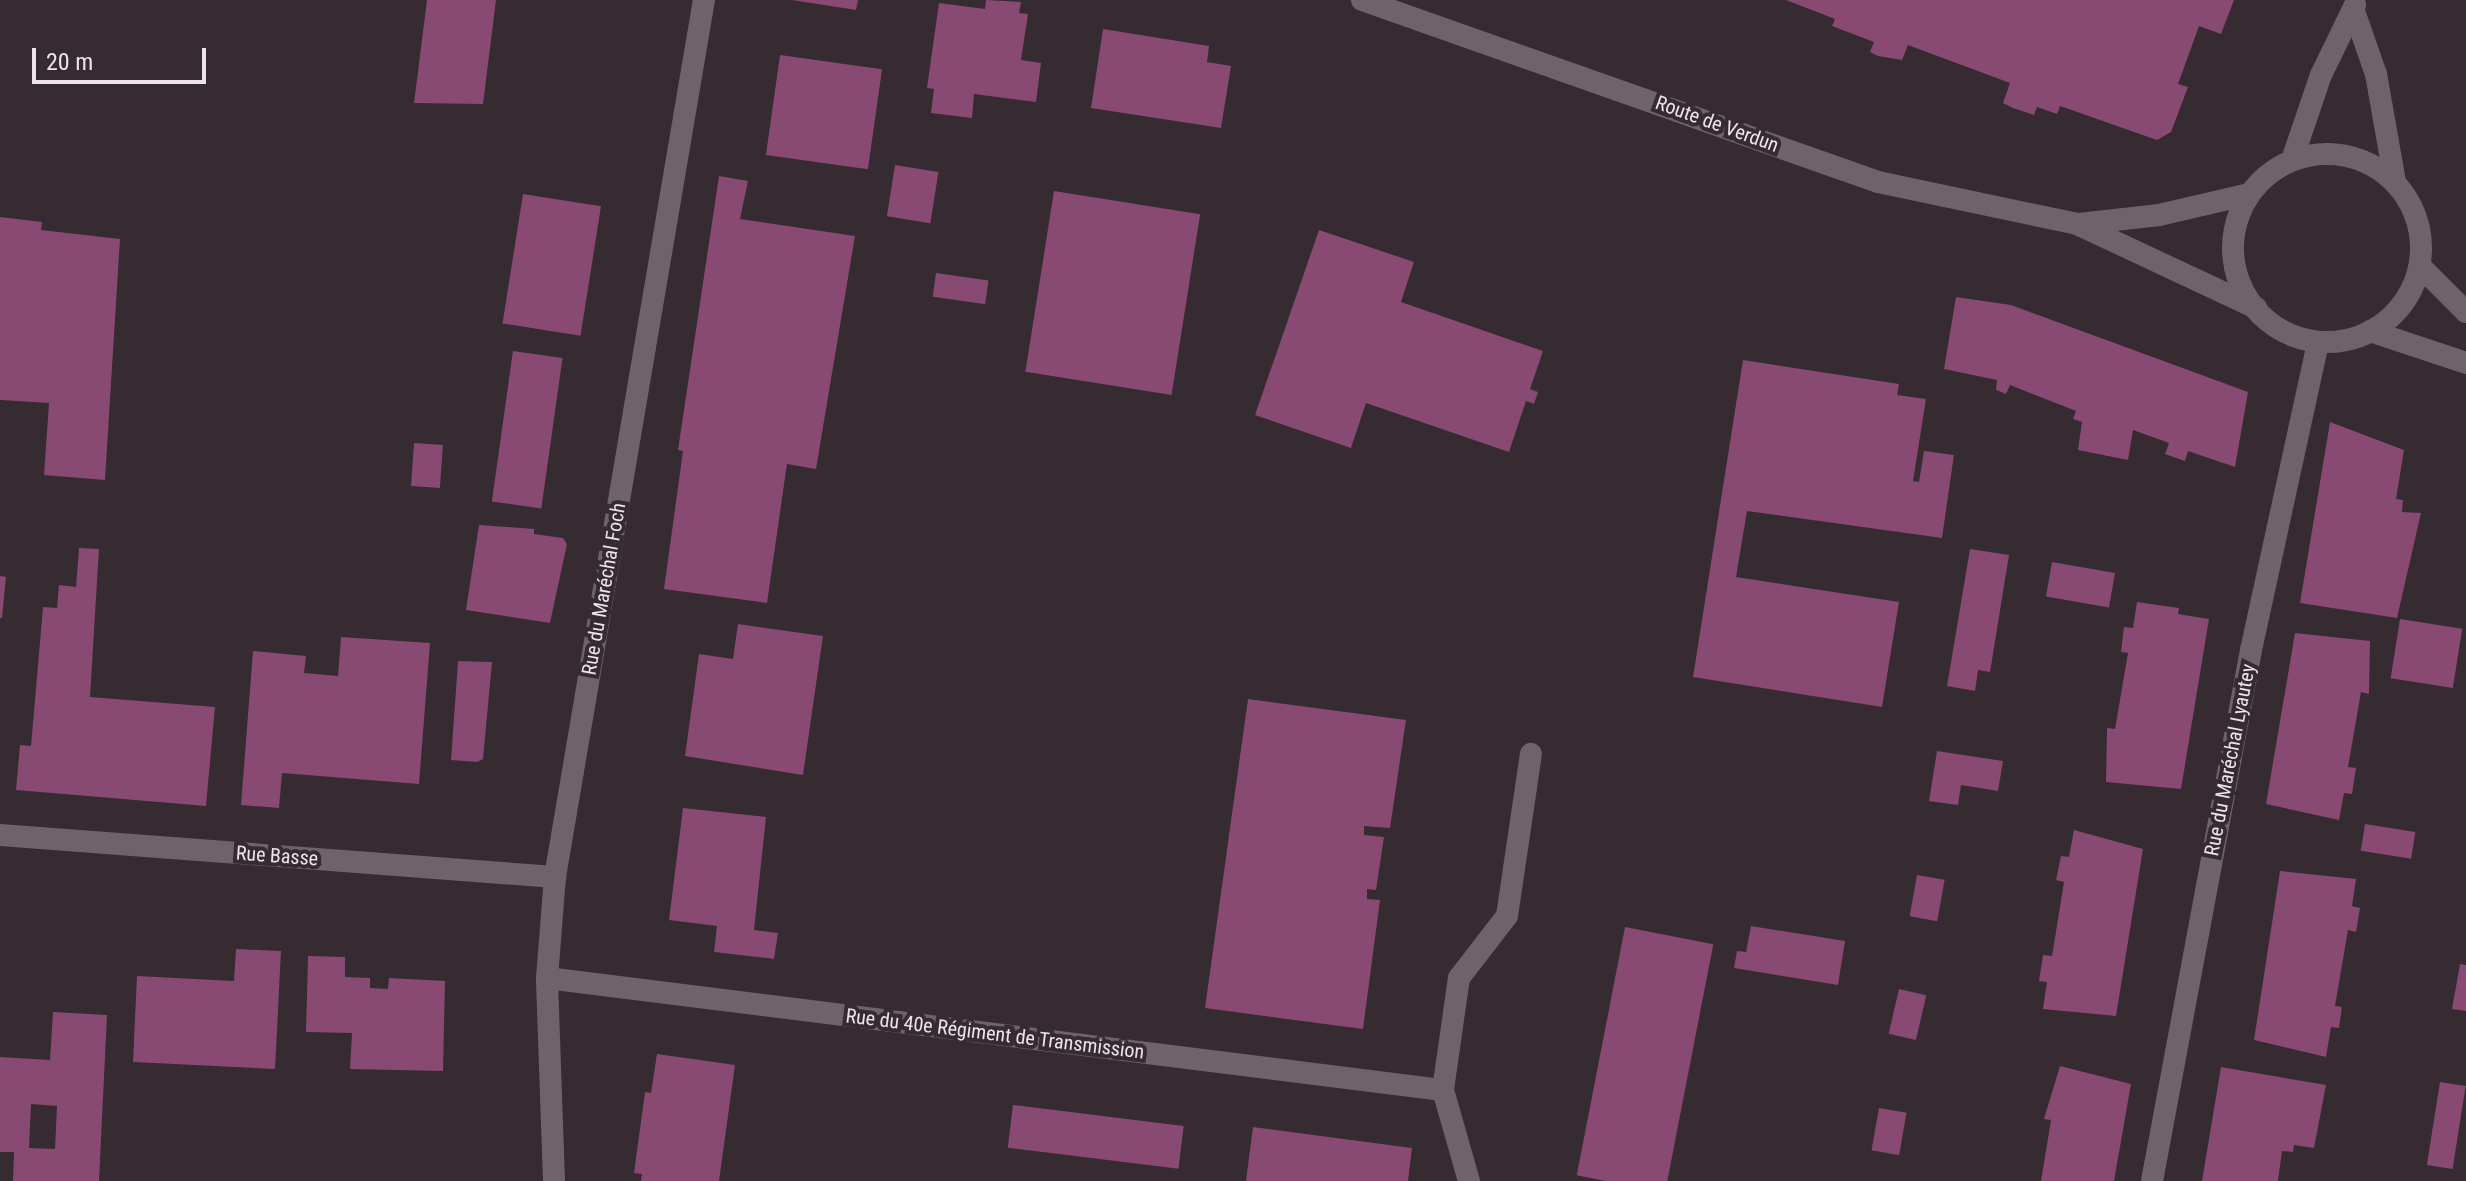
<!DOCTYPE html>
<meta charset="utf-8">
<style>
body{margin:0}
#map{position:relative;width:2466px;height:1181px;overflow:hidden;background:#352b31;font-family:"Roboto Condensed",sans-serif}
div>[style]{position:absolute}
.building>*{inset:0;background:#884973;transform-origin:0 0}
.minor>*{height:22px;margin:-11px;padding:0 11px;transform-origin:11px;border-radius:11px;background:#6e636a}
.secondary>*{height:22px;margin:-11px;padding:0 11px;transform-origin:11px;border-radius:11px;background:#6e636a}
.secondary>.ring{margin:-11px;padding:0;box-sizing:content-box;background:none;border:22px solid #6e636a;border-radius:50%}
span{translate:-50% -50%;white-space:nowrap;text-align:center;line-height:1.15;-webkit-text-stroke:8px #352b31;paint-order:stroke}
.street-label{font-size:20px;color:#ebe4e8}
.scale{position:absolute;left:32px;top:48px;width:174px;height:36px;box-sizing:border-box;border:4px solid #ebe4e8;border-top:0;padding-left:10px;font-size:24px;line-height:28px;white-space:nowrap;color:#ebe4e8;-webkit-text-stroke:6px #352b31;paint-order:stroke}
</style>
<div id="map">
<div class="building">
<i style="clip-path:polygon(427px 0,496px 0,483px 104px,414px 103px)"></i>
<i style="clip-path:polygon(792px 0,858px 0,856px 10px)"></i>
<i style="clip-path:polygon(986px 0,1021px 2px,1019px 13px,1028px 14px,1021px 60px,1041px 63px,1036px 102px,974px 94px,972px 118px,931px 113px,934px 89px,927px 88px,939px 3px,985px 9px)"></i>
<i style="clip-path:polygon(1786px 0,2234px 0,2221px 34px,2199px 26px,2178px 84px,2188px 87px,2171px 132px,2157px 140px,2060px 106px,2057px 114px,2037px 107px,2034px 115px,2013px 108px,2003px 103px,2010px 83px,1908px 45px,1902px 60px,1878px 56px,1870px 52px,1874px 42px,1832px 26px,1835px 19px)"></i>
<i style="clip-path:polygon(1103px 29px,1209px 46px,1207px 62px,1231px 66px,1221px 128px,1091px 108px)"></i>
<i style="left:780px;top:55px;width:103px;height:101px;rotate:8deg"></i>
<i style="left:895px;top:165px;width:44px;height:52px;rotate:9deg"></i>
<i style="clip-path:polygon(719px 176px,748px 181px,740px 219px,855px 236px,816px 469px,787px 464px,767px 603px,664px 589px,683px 451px,678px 450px)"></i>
<i style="left:1054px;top:191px;width:148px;height:183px;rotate:9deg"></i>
<i style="left:523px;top:194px;width:79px;height:131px;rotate:9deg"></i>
<i style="clip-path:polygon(0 217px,42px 222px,41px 230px,120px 239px,105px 480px,44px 475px,49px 403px,0 400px)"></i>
<i style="clip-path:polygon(1319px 230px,1414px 262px,1401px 302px,1543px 351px,1530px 389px,1538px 392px,1534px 404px,1526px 401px,1509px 452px,1366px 403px,1351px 448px,1255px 415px)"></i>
<i style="left:936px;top:273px;width:53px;height:24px;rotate:8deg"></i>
<i style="clip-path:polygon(1956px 297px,2011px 305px,2248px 392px,2235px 467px,2188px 451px,2185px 461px,2165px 454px,2169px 443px,2133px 430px,2128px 460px,2078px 450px,2082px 422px,2073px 419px,2076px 411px,2010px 385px,2006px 394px,1996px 390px,1997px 380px,1944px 369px)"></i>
<i style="left:513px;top:351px;width:50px;height:152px;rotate:8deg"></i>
<i style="clip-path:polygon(1743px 360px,1899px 384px,1897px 395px,1926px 399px,1913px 481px,1919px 482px,1924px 451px,1954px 455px,1942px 538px,1747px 511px,1736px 577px,1899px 602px,1882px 707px,1693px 677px)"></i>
<i style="clip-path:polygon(2330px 422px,2404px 450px,2396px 499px,2403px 500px,2402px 512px,2421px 513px,2397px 618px,2300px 603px)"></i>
<i style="left:414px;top:443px;width:29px;height:43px;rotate:4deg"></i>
<i style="clip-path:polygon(479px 525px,534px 529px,534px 534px,563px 538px,567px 544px,550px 623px,466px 610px)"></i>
<i style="clip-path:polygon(79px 548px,99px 549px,90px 697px,215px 707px,206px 806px,16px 790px,20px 745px,31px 746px,43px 607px,57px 608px,59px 585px,76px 587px)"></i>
<i style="clip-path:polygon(1970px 549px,2009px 555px,1990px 672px,1978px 670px,1975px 691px,1947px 686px)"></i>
<i style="left:2052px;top:562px;width:64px;height:35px;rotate:10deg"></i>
<i style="clip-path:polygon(0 576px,6px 577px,2px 618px,0 618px)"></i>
<i style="clip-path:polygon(2137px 602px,2179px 608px,2178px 614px,2209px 619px,2181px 789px,2106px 782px,2107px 728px,2115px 729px,2128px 653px,2121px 652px,2124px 627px,2133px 628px)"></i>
<i style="left:2400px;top:619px;width:63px;height:60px;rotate:9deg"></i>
<i style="clip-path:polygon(738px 624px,823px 636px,803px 775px,685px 756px,699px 654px,733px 659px)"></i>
<i style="clip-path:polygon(2295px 633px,2370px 641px,2369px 694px,2361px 692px,2348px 767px,2356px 768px,2352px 794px,2344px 793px,2339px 820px,2266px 804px)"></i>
<i style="clip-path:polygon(341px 637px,430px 643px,419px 784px,282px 773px,279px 808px,241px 805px,253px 651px,306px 656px,304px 673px,338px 676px)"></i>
<i style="clip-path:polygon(458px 661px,492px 662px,483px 759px,477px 762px,451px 760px)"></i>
<i style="clip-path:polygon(1248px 699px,1406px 720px,1390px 828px,1364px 826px,1364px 835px,1384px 837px,1376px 890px,1367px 889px,1367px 899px,1380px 900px,1363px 1029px,1205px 1008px)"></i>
<i style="clip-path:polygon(1937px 751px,2003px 761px,1998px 791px,1961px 785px,1958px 805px,1929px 801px)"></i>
<i style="clip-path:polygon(683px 808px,766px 817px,754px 930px,778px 933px,774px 959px,714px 952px,717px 926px,669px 920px)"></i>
<i style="left:2365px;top:824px;width:51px;height:27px;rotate:9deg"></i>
<i style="clip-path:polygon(2074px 830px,2143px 849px,2116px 1016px,2043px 1009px,2047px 982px,2039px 981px,2043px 955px,2052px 956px,2064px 882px,2056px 880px,2061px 856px,2069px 857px)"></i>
<i style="clip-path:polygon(2280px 871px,2356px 879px,2352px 906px,2360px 908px,2356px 932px,2348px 930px,2335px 1006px,2342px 1007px,2339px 1028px,2331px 1027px,2326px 1057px,2254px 1040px)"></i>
<i style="left:1917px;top:875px;width:28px;height:42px;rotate:10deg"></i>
<i style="clip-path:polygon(1751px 926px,1845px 941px,1838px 985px,1734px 968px,1737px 951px,1746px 952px)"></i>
<i style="left:1625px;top:927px;width:90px;height:253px;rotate:11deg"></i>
<i style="clip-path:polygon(236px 949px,281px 951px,275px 1069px,133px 1062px,137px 976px,234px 981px)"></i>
<i style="clip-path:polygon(308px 956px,345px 957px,345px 977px,370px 978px,370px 988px,388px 989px,389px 978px,445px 981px,443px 1071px,350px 1069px,352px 1033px,306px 1032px)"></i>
<i style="clip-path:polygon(2460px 964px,2466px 965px,2466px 1011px,2452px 1009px)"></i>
<i style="left:1899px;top:989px;width:28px;height:46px;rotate:13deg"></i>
<i style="clip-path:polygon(evenodd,53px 1012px,107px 1015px,99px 1181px,13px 1181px,14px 1152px,0 1152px,0 1057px,50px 1060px,53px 1012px,31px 1104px,57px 1106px,55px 1149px,29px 1148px,31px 1104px)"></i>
<i style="clip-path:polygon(657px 1054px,735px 1065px,719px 1181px,641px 1181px,642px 1174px,634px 1173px,645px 1092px,651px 1093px)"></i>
<i style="clip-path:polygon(2060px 1066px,2131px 1084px,2114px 1181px,2041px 1181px,2051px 1120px,2044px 1119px)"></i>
<i style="clip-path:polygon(2221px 1067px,2326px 1085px,2314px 1148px,2294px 1145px,2293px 1152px,2282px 1151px,2278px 1181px,2202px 1181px)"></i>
<i style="left:2440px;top:1082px;width:26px;height:84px;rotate:9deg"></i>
<i style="left:1013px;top:1105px;width:172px;height:43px;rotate:7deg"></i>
<i style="left:1879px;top:1108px;width:28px;height:43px;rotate:10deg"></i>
<i style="clip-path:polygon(1253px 1127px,1412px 1148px,1408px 1181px,1246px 1181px)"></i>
</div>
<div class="minor">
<i style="left:2354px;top:11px;width:67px;rotate:70.8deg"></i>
<i style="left:2376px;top:74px;width:110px;rotate:80deg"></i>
<i style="left:2292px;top:160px;width:90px;rotate:-71.2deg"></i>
<i style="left:2321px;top:75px;width:78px;rotate:-64.1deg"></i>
<i style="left:0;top:835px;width:557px;rotate:4.33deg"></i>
<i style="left:547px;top:978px;width:903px;rotate:7.13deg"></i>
<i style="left:1443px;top:1090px;width:95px;rotate:74.1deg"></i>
<i style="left:1443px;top:1090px;width:113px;rotate:-81.9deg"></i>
<i style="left:1459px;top:978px;width:78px;rotate:-52.3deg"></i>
<i style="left:1507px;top:916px;width:164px;rotate:-81.6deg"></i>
<i style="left:554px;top:1181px;width:203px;rotate:-92deg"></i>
<i style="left:547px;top:978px;width:101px;rotate:-85.5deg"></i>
<i style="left:555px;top:877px;width:890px;rotate:-80.36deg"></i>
<i style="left:2152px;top:1181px;width:540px;rotate:-79.44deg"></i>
<i style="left:2251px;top:650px;width:315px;rotate:-77.7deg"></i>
</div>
<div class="secondary">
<i style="left:1362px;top:0;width:547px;rotate:19.43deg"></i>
<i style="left:1878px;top:182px;width:203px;rotate:11.9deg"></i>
<i style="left:2077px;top:224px;width:198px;rotate:25.1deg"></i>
<i class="ring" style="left:2233px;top:154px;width:166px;height:166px"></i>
<i style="left:2079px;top:224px;width:81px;rotate:-6.4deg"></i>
<i style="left:2159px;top:215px;width:93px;rotate:-13deg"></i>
<i style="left:2420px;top:266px;width:65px;rotate:45deg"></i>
<i style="left:2370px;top:331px;width:101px;rotate:18.4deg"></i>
</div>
<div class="street-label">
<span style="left:1717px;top:124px;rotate:20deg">Route de Verdun</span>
<span style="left:604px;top:589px;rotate:-80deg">Rue du Maréchal Foch</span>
<span style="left:2230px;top:760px;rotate:-79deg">Rue du Maréchal Lyautey</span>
<span style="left:277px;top:856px;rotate:4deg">Rue Basse</span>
<span style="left:995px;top:1034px;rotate:7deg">Rue du 40e Régiment de Transmission</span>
</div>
<div class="scale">20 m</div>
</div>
